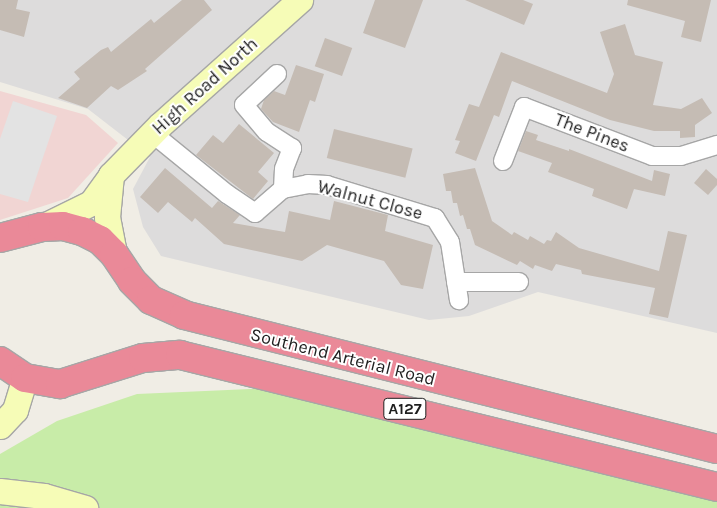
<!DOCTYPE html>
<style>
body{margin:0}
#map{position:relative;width:717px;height:508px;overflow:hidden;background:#f0ede5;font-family:Karla,sans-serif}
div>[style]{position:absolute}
.residential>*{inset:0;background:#dddcdc}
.commercial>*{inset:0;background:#f1d5d3}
.grass>*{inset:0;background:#c8eca8}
.parking>*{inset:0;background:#e3e3e3}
.building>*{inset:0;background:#c5bcb4;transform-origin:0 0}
.roads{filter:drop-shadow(1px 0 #a6a6a6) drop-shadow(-1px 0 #a6a6a6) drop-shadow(0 1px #a6a6a6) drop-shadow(0 -1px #a6a6a6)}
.street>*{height:18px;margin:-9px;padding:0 9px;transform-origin:9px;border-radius:9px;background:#fff}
.secondary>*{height:25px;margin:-12.5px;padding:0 12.5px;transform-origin:12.5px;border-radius:12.5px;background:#f6fcb7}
.highway>*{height:28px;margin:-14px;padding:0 14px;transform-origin:14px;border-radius:14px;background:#ea8998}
span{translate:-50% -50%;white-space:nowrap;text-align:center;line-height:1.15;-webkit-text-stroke:4px #fff;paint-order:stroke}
.shield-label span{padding:1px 4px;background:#fff;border:1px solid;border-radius:4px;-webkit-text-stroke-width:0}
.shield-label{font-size:16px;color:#1f1f1f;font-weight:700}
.street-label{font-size:18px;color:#1f1f1f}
</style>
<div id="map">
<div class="residential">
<i style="clip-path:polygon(0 0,717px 0,717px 333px,538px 292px,469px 316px,429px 320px,161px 256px,143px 227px,133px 189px,150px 157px,88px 109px,0 82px)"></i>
</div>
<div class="commercial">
<i style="clip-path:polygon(0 91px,86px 115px,118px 143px,68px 198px,0 220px)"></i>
</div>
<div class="grass">
<i style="clip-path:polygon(274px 388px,717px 498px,717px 508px,0 508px,0 454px,57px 421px,137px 394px)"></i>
</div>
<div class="parking">
<i style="clip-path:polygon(13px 101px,57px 116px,28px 202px,0 194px,0 139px)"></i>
</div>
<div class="building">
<i style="clip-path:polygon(0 0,18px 0,16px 9px,30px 12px,24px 37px,0 30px)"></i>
<i style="clip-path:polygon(182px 0,204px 0,212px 10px,145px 69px,147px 71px,118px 90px,111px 86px,87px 108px,58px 98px,80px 79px,74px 72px,101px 50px,108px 47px,111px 52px,151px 19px,154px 23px)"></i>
<i style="clip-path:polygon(375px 0,423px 0,405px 48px,363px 33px)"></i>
<i style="clip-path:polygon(465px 0,523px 0,533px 4px,524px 25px)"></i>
<i style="clip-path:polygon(628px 0,711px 0,701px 42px,681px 37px,685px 21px,627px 5px)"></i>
<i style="clip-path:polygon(625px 24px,635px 55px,663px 62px,653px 105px,681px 109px,702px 98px,712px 113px,695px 125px,695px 137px,680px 138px,680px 131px,654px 131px,610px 120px,512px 81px,499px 117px,494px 115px,476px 161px,455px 153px,460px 141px,455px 140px,469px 104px,479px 107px,501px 52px,607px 93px,614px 74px,600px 32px)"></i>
<i style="left:325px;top:38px;width:29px;height:30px;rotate:20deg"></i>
<i style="clip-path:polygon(296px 65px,324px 74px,315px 102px,310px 100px,299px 132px,273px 122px,261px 109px,264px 100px,274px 91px,285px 95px)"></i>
<i style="clip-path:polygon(239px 124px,274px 153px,258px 172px,268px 181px,253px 199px,196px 155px,213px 135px,223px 143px)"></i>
<i style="left:334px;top:129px;width:81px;height:30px;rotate:14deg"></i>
<i style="clip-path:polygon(526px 131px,538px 135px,536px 140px,569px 151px,569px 149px,652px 181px,654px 170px,670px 174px,665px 196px,634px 189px,627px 209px,592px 196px,594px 189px,548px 172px,552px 163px,518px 151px)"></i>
<i style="clip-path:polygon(165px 168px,212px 208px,218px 201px,240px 215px,233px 223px,285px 232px,289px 211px,330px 220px,334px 201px,388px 215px,385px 231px,433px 245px,423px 289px,401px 285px,384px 261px,327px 245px,302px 261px,224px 244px,195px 218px,192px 222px,168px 202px,158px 213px,140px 197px)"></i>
<i style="clip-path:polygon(475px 168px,492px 221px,512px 235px,514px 232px,528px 240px,530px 236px,544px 244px,547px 240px,551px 241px,556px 232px,579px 248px,659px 271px,668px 231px,687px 235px,668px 318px,649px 314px,655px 288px,582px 274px,581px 270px,556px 264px,552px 271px,535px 265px,533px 269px,520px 261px,517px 265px,475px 245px,470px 229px,467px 229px,463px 215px,460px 216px,457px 203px,453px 203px,451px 191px,446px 191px,443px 174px)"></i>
<i style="clip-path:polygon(706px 169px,717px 179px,717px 185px,708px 195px,694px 183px)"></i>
</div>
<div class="roads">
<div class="street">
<i style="left:277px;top:74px;width:45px;rotate:136.8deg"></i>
<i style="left:244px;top:105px;width:35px;rotate:50deg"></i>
<i style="left:267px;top:132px;width:30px;rotate:33deg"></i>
<i style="left:292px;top:148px;width:22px;rotate:111deg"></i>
<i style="left:284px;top:169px;width:20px;rotate:93deg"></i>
<i style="left:152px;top:133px;width:97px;rotate:39.1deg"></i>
<i style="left:227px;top:194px;width:34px;rotate:34deg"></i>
<i style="left:255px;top:213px;width:37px;rotate:-41deg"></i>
<i style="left:283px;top:189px;width:25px;rotate:-11deg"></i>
<i style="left:308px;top:184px;width:19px;rotate:3deg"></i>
<i style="left:327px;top:185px;width:113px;rotate:17deg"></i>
<i style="left:435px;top:218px;width:28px;rotate:58deg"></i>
<i style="left:450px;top:242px;width:59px;rotate:81.2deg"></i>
<i style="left:503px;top:161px;width:58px;rotate:-68.7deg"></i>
<i style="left:524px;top:107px;width:137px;rotate:20.9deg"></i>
<i style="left:652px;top:156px;width:29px"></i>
<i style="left:681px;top:156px;width:38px;rotate:-17deg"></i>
<i style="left:456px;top:282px;width:63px"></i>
</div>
<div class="secondary">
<i style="left:111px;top:175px;width:42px;rotate:95.4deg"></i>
<i style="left:107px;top:217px;width:38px;rotate:79deg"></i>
<i style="left:42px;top:227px;width:55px;rotate:-26.1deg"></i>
<i style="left:91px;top:203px;width:34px;rotate:-54deg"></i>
<i style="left:111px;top:175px;width:70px;rotate:-45.6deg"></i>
<i style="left:160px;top:125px;width:188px;rotate:-41.8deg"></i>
<i style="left:0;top:426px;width:22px;rotate:-47deg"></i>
<i style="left:15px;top:410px;width:34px;rotate:-73deg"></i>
<i style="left:0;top:491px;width:44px;rotate:6.5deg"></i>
<i style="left:44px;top:496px;width:43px;rotate:16.3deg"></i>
</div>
<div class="highway">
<i style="left:0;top:238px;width:43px;rotate:-14.7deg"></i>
<i style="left:42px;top:227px;width:21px;rotate:-3deg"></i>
<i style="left:63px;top:226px;width:20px;rotate:15deg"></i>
<i style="left:82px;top:231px;width:20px;rotate:27deg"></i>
<i style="left:100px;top:240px;width:20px;rotate:45deg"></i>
<i style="left:114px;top:254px;width:32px;rotate:56deg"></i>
<i style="left:132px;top:281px;width:27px;rotate:45deg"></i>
<i style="left:151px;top:300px;width:36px;rotate:24deg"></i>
<i style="left:184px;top:315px;width:550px;rotate:14.11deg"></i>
<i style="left:0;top:361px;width:30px;rotate:34deg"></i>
<i style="left:25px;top:378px;width:36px;rotate:10deg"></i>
<i style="left:60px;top:384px;width:87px;rotate:-17.4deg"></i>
<i style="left:143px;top:358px;width:37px;rotate:-5deg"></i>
<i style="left:180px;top:355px;width:553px;rotate:13.81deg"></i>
</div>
</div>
<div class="shield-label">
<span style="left:405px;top:409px">A127</span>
</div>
<div class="street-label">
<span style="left:205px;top:86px;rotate:-42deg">High Road North</span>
<span style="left:592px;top:133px;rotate:21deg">The Pines</span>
<span style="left:370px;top:200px;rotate:15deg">Walnut Close</span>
<span style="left:343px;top:357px;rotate:14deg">Southend Arterial Road</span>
</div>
</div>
